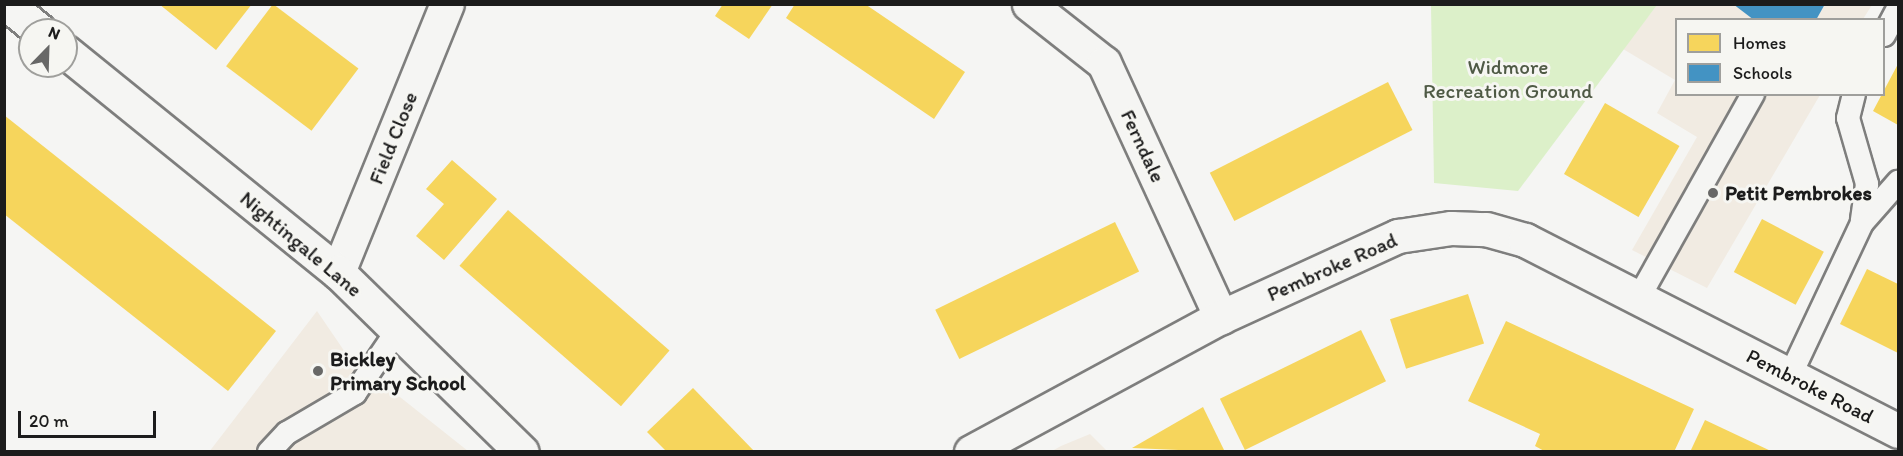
<!DOCTYPE html>
<style>
body{margin:0}
#map{position:relative;width:1903px;height:456px;overflow:hidden;background:#f5f5f3;font-family:Itim,sans-serif}
div>[style]{position:absolute}
.built>*{inset:0;background:#f1ebe2}
.green>*{inset:0;background:#dcf0c9}
.homes>*{inset:0;background:#f6d55c;transform-origin:0 0}
.schools>*{inset:0;background:#4393c3}
.roads{filter:drop-shadow(2px 0 #7e7e7d) drop-shadow(-2px 0 #7e7e7d) drop-shadow(0 2px #7e7e7d) drop-shadow(0 -2px #7e7e7d)}
.lane>*{height:22px;margin:-11px;padding:0 11px;transform-origin:11px;border-radius:11px;background:#f5f5f3}
.street>*{height:33px;margin:-16.5px;padding:0 16.5px;transform-origin:16.5px;border-radius:16.5px;background:#f5f5f3}
.secondary>*{height:33px;margin:-16.5px;padding:0 16.5px;transform-origin:16.5px;border-radius:16.5px;background:#f5f5f3}
.dots>*{width:16px;height:16px;translate:-50% -50%;box-sizing:border-box;border:3px solid #f6f6f2;border-radius:50%}
span{translate:-50% -50%;white-space:nowrap;text-align:center;line-height:1.15;-webkit-text-stroke:6px #f6f6f2;paint-order:stroke}
.park-label{font-size:21px;color:#4f5a45}
.street-label{font-size:21px;color:#1c1c1c}
.poi-label{font-size:21px;color:#1c1c1c;font-weight:700}
.left{translate:0 -50%;text-align:left}
.frame{position:absolute;inset:0;border:6px solid #1c1c1c;pointer-events:none}
.legend{position:absolute;left:1675px;top:18px;width:210px;height:78px;box-sizing:border-box;background:#f6f6f2;border:2px solid #9f9f9c;margin:0;padding:8px 10px;list-style:none;font-size:18px;color:#1c1c1c}
.legend li{display:flex;align-items:center;gap:12px;height:30px}
.legend b{width:30px;border:2px solid #9f9f9c}
.north{position:absolute;left:18px;top:18px;width:60px;height:60px;box-sizing:border-box;background:#f6f6f2;border:2px solid #9f9f9c;border-radius:50%;rotate:23deg;font-size:16px;font-weight:700;line-height:24px;text-align:center;color:#1c1c1c}
.north::after{content:'';display:block;margin:auto;width:21px;height:27px;background:#686867;clip-path:polygon(50% 0,100% 100%,50% 72%,0 100%)}
.scale{position:absolute;left:18px;top:411px;width:138px;height:27px;box-sizing:border-box;border:3px solid #1c1c1c;border-top:0;padding-left:8px;font-size:18px;line-height:21px;white-space:nowrap;color:#1c1c1c;-webkit-text-stroke:4px #f6f6f2;paint-order:stroke}
</style>
<div id="map">
<div class="built">
<i style="clip-path:polygon(1657px 5px,1872px 5px,1863px 19px,1676px 20px,1676px 94px,1820px 95px,1707px 288px,1632px 250px,1697px 137px,1657px 113px,1675px 80px,1623px 49px)"></i>
<i style="clip-path:polygon(317px 311px,347px 355px,468px 451px,209px 452px)"></i>
<i style="clip-path:polygon(1090px 434px,1107px 451px,1052px 451px,1061px 446px)"></i>
</div>
<div class="green">
<i style="clip-path:polygon(1431px 5px,1431px 4px,1657px 5px,1518px 191px,1434px 183px)"></i>
</div>
<div class="homes">
<i style="clip-path:polygon(159px 4px,252px 4px,216px 50px)"></i>
<i style="left:273px;top:4px;width:107px;height:78px;rotate:37deg"></i>
<i style="clip-path:polygon(723px 4px,773px 4px,749px 39px,715px 16px)"></i>
<i style="clip-path:polygon(795px 4px,865px 4px,965px 72px,934px 119px,786px 18px)"></i>
<i style="clip-path:polygon(1898px 64px,1898px 125px,1873px 111px)"></i>
<i style="left:1388px;top:82px;width:54px;height:200px;rotate:63deg"></i>
<i style="left:1605px;top:103px;width:86px;height:82px;rotate:30deg"></i>
<i style="clip-path:polygon(4px 115px,276px 331px,228px 391px,4px 214px)"></i>
<i style="clip-path:polygon(452px 160px,497px 199px,444px 260px,416px 236px,444px 204px,426px 189px)"></i>
<i style="left:508px;top:210px;width:214px;height:74px;rotate:41deg"></i>
<i style="left:1762px;top:219px;width:70px;height:60px;rotate:28deg"></i>
<i style="left:1115px;top:222px;width:55px;height:200px;rotate:64deg"></i>
<i style="clip-path:polygon(1867px 269px,1898px 284px,1898px 353px,1840px 324px)"></i>
<i style="left:1468px;top:294px;width:52px;height:82px;rotate:72deg"></i>
<i style="clip-path:polygon(1506px 321px,1694px 409px,1674px 452px,1546px 452px,1535px 446px,1540px 434px,1468px 401px)"></i>
<i style="left:1361px;top:330px;width:57px;height:157px;rotate:64deg"></i>
<i style="clip-path:polygon(693px 388px,755px 452px,667px 452px,647px 432px)"></i>
<i style="clip-path:polygon(1203px 407px,1225px 452px,1132px 448px)"></i>
<i style="clip-path:polygon(1705px 420px,1773px 452px,1690px 452px)"></i>
</div>
<div class="schools">
<i style="clip-path:polygon(1733px 4px,1825px 4px,1816px 20px,1754px 20px)"></i>
</div>
<div class="roads">
<div class="lane">
<i style="left:1884px;top:35px;width:30px;rotate:-62deg"></i>
<i style="left:1854px;top:94px;width:25px;rotate:104deg"></i>
<i style="left:1848px;top:118px;width:69px;rotate:73.9deg"></i>
<i style="left:1867px;top:184px;width:37px;rotate:98deg"></i>
<i style="left:1638px;top:299px;width:235px;rotate:-60.7deg"></i>
<i style="left:1790px;top:376px;width:169px;rotate:-64.8deg"></i>
<i style="left:1862px;top:223px;width:55px;rotate:-48.7deg"></i>
<i style="left:269px;top:452px;width:26px;rotate:-47deg"></i>
<i style="left:287px;top:433px;width:79px;rotate:-30.5deg"></i>
<i style="left:355px;top:393px;width:75px;rotate:-55.9deg"></i>
</div>
<div class="street">
<i style="left:1029px;top:4px;width:95px;rotate:38.2deg"></i>
<i style="left:1104px;top:63px;width:280px;rotate:65.3deg"></i>
<i style="left:338px;top:272px;width:289px;rotate:-67.9deg"></i>
<i style="left:971px;top:452px;width:284px;rotate:-28.4deg"></i>
<i style="left:1221px;top:317px;width:195px;rotate:-24.6deg"></i>
<i style="left:1398px;top:236px;width:54px;rotate:-8.6deg"></i>
<i style="left:1451px;top:228px;width:35px;rotate:2deg"></i>
<i style="left:1486px;top:229px;width:41px;rotate:15.8deg"></i>
<i style="left:1525px;top:240px;width:419px;rotate:27.1deg"></i>
</div>
<div class="secondary">
<i style="left:7px;top:4px;width:41px;rotate:39.1deg"></i>
<i style="left:66px;top:52px;width:350px;rotate:39deg"></i>
<i style="left:338px;top:272px;width:257px;rotate:44.4deg"></i>
</div>
</div>
<div class="dots">
<i style="left:1713px;top:193px;background:#686867"></i>
<i style="left:318px;top:371px;background:#686867"></i>
</div>
<div class="park-label">
<span style="left:1508px;top:79px">Widmore<br>Recreation Ground</span>
</div>
<div class="street-label">
<span style="left:393px;top:138px;rotate:-68deg">Field Close</span>
<span style="left:1143px;top:146px;rotate:65deg">Ferndale</span>
<span style="left:301px;top:244px;rotate:40deg">Nightingale Lane</span>
<span style="left:1332px;top:267px;rotate:-24deg">Pembroke Road</span>
<span style="left:1810px;top:386px;rotate:27deg">Pembroke Road</span>
</div>
<div class="poi-label">
<span class="left" style="left:1725px;top:193px">Petit Pembrokes</span>
<span class="left" style="left:330px;top:371px">Bickley<br>Primary School</span>
</div>
<div class="frame"></div>
<ul class="legend">
<li><b style="height:16px;background:#f6d55c"></b>Homes</li>
<li><b style="height:16px;background:#4393c3"></b>Schools</li>
</ul>
<div class="north">N</div>
<div class="scale">20 m</div>
</div>
